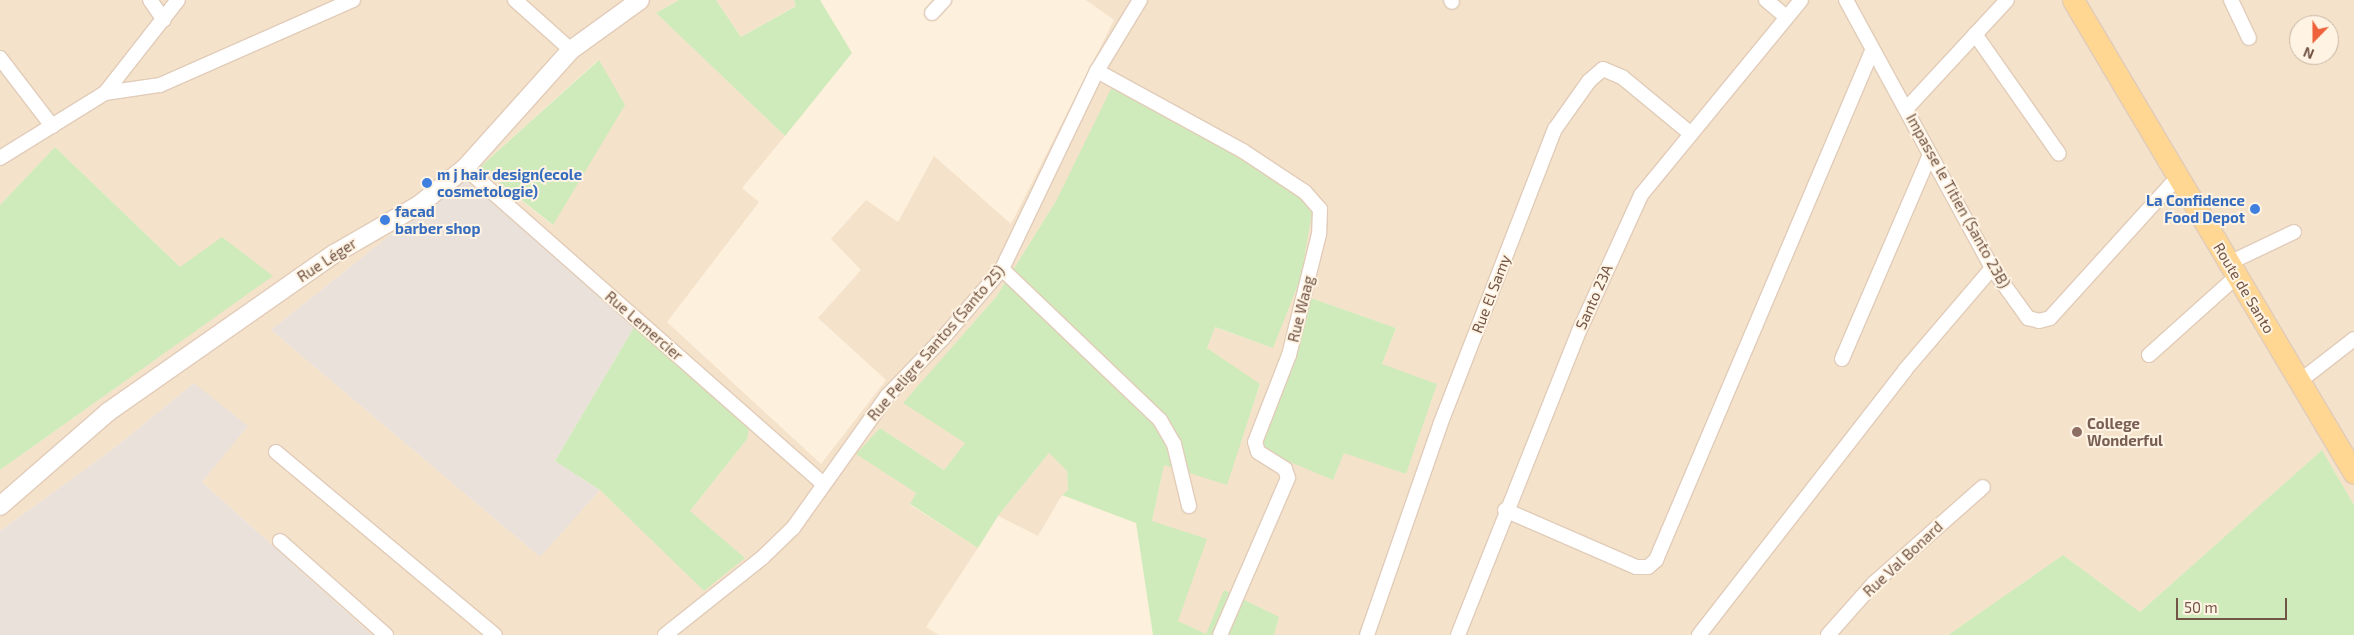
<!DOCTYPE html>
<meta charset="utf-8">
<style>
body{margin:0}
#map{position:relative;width:2354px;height:635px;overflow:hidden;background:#fdf0dd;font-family:"Exo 2",sans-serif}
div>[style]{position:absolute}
.residential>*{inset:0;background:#f5e2cb}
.industrial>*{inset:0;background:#eae2da}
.green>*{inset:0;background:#cfebbb}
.roads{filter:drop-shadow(1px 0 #e1ccb9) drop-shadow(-1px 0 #e1ccb9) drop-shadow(0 1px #e1ccb9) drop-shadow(0 -1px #e1ccb9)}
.minor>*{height:14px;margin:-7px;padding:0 7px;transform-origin:7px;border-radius:7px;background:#fff}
.tertiary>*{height:18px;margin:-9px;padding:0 9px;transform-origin:9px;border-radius:9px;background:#fff}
.primary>*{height:21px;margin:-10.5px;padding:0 10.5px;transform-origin:10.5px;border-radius:10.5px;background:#ffd692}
.dots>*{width:14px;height:14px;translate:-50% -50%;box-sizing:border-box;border:2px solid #fff4e4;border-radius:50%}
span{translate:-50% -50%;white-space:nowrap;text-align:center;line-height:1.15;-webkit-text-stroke:4px #fff4e4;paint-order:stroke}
.shop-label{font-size:15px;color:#366cbe;font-weight:700}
.left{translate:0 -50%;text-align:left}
.right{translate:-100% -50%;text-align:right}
.street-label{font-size:15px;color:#735545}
.education-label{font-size:15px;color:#785e54;font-weight:700}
.north{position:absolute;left:2289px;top:15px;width:50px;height:50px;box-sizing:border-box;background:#fff4e4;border:1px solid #c7b4a4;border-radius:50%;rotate:202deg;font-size:14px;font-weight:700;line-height:20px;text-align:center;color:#735545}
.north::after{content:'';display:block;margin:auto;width:18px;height:22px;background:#ef613a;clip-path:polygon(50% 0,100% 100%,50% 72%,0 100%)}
.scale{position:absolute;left:2176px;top:598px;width:111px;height:22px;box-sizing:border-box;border:2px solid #735545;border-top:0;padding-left:6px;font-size:15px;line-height:18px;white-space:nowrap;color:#735545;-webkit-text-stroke:4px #fff4e4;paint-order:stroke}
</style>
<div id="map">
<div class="residential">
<i style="clip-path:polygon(evenodd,0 0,679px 0,656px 13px,785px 136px,742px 188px,759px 202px,667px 322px,821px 464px,886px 380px,818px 318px,861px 270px,831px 239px,866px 200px,898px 222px,934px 156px,1011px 224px,1114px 20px,1086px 0,2354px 0,2354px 505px,2322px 450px,2140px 612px,2063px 555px,1948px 635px,1274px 635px,1279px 617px,1206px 634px,1177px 621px,1152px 521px,1164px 464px,1226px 484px,1260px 385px,1207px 348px,1214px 327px,1273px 348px,1056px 201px,996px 297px,904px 403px,966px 442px,944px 470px,880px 428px,857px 454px,916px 493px,910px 505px,978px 548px,926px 627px,939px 635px,372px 635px,202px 482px,194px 383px,113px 449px,0 531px,0 470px,272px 276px,180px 267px,55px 147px,0 205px,0 0,2299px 25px,2329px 25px,2329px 55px,2299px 55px,2299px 25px,0 0,598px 60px,553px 225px,552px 225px,480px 167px,598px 60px,0 0,464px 176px,747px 439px,690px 511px,704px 590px,600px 490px,539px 556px,271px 330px,464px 176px,0 0,1308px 297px,1396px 328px,1382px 364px,1406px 474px,1344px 452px,1333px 480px,1308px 297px)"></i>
<i style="clip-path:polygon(716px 0,794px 0,797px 5px,741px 37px)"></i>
<i style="clip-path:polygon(1049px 453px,1067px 471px,1068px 490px,1062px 495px,1038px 536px,998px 516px)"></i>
</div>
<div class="industrial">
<i style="clip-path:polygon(464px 176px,636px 324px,555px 461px,600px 490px,540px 557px,271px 330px)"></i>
<i style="clip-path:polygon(194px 383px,248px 426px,202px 482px,372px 635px,0 635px,0 531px,113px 449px)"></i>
</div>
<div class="green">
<i style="clip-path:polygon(679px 0,716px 0,741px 37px,796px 6px,794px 0,820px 0,852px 53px,785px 136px,656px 13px)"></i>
<i style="clip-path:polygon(599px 60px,625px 105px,553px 225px,480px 167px)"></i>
<i style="clip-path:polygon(1113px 85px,1262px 168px,1313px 207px,1301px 277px,1273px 348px,1215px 327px,1207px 348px,1260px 384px,1227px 485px,1164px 465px,1152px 521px,1207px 539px,1178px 621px,1206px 634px,1224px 590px,1279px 617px,1274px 635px,1153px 635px,1136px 523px,1062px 495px,1068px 490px,1067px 471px,1049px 453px,998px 516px,978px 548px,910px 504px,916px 493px,856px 454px,880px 428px,944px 470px,965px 443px,903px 403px,996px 297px,1056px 201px)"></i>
<i style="clip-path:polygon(55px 147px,180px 267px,222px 237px,273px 276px,0 470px,0 205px)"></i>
<i style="clip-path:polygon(1308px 297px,1396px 328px,1382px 364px,1437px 384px,1406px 474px,1344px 453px,1333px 480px,1257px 448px)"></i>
<i style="clip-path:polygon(636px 324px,749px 428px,747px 439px,690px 511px,745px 558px,704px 591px,600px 490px,555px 461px)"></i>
<i style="clip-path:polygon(2322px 450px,2354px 505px,2354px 635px,1948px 635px,2063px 555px,2140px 612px)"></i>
</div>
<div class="roads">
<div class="minor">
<i style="left:150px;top:0;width:24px;rotate:55deg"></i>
<i style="left:515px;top:0;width:75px;rotate:41.8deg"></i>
<i style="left:1451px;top:0;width:2px;rotate:63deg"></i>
<i style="left:1766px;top:0;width:25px;rotate:40deg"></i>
<i style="left:1846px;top:0;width:305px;rotate:61.4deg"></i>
<i style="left:1992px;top:268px;width:62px;rotate:54.2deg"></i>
<i style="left:2028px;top:318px;width:11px;rotate:15deg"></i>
<i style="left:2039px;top:321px;width:11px;rotate:-15deg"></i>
<i style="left:2050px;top:318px;width:190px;rotate:-47.8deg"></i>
<i style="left:2231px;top:0;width:42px;rotate:64.7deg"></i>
<i style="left:932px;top:13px;width:18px;rotate:-47deg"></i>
<i style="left:1975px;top:34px;width:146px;rotate:55deg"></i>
<i style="left:0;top:58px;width:86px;rotate:52.6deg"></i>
<i style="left:1097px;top:71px;width:166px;rotate:28.7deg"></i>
<i style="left:1243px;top:151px;width:74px;rotate:33.5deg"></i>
<i style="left:1305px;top:192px;width:23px;rotate:49deg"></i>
<i style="left:1320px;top:209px;width:25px;rotate:92deg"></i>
<i style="left:1319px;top:234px;width:125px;rotate:103.9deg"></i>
<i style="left:1289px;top:355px;width:93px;rotate:111.3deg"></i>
<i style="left:1255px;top:442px;width:10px;rotate:73deg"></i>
<i style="left:1258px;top:452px;width:32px;rotate:32deg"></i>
<i style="left:1285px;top:469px;width:9px;rotate:72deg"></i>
<i style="left:1288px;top:478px;width:171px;rotate:113.4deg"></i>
<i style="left:105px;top:93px;width:118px;rotate:-51.9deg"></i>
<i style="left:1907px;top:108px;width:147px;rotate:-47.2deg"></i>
<i style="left:0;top:158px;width:123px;rotate:-31.8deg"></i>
<i style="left:105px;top:93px;width:56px;rotate:-8.3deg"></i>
<i style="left:160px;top:85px;width:211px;rotate:-23.8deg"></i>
<i style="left:465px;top:168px;width:478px;rotate:41.4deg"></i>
<i style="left:2229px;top:263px;width:72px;rotate:-25.5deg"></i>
<i style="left:1002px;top:269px;width:219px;rotate:43.7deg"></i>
<i style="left:1160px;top:420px;width:28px;rotate:60deg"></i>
<i style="left:1174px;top:444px;width:64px;rotate:76.4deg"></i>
<i style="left:2149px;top:355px;width:118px;rotate:-41.9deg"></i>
<i style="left:1842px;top:359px;width:222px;rotate:-66.7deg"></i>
<i style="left:2300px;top:381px;width:68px;rotate:-37.9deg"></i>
<i style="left:276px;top:452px;width:285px;rotate:39.9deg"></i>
<i style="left:1505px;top:510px;width:143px;rotate:23.5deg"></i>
<i style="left:1636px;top:567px;width:12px"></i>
<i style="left:1648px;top:567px;width:11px;rotate:-41deg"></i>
<i style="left:1656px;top:560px;width:553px;rotate:-67.01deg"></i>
<i style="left:280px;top:541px;width:142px;rotate:41.6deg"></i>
<i style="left:665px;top:635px;width:125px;rotate:-38.5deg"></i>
<i style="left:763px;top:557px;width:42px;rotate:-44deg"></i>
<i style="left:793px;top:528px;width:162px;rotate:-54.5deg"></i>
<i style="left:887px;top:396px;width:81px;rotate:-46deg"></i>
<i style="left:943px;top:338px;width:91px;rotate:-49.5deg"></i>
<i style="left:1002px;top:269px;width:220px;rotate:-64.4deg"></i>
<i style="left:1097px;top:71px;width:83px;rotate:-58.8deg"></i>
<i style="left:1367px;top:635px;width:222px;rotate:-70.8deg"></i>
<i style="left:1440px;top:425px;width:318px;rotate:-68.8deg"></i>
<i style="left:1555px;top:129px;width:59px;rotate:-54.7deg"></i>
<i style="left:1589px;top:81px;width:18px;rotate:-41deg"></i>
<i style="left:1603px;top:69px;width:21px;rotate:23deg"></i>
<i style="left:1622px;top:77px;width:88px;rotate:39.5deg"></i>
<i style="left:1458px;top:635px;width:329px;rotate:-68.3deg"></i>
<i style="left:1580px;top:329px;width:147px;rotate:-65.5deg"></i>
<i style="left:1641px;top:195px;width:252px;rotate:-50.6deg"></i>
<i style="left:1699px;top:635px;width:336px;rotate:-52.1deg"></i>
<i style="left:1905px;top:370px;width:134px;rotate:-49.5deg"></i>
<i style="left:1828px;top:635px;width:69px;rotate:-48.5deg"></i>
<i style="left:1874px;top:583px;width:145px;rotate:-41.4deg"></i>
</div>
<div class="tertiary">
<i style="left:0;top:506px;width:143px;rotate:-41deg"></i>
<i style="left:108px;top:412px;width:276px;rotate:-35deg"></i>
<i style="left:334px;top:254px;width:98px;rotate:-30deg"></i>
<i style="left:419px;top:205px;width:59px;rotate:-38.8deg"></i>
<i style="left:465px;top:168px;width:159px;rotate:-48.1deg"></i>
<i style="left:571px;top:50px;width:85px;rotate:-35.9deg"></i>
</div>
<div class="primary">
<i style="left:2073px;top:0;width:550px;rotate:59.29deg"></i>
</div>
</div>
<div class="dots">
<i style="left:427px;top:183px;background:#3f7fe0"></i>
<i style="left:2255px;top:209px;background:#3f7fe0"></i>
<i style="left:385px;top:220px;background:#3f7fe0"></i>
<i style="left:2077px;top:432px;background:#8d6e63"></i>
</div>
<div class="shop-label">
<span class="left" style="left:437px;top:183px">m j hair design(ecole<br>cosmetologie)</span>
<span class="right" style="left:2245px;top:209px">La Confidence<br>Food Depot</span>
<span class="left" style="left:395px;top:220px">facad<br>barber shop</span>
</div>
<div class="street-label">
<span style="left:1958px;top:201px;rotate:61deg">Impasse le Titien (Santo 23B)</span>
<span style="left:327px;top:260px;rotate:-33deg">Rue Léger</span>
<span style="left:2244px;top:288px;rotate:59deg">Route de Santo</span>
<span style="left:1491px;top:294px;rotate:-69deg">Rue El Samy</span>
<span style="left:1594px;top:297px;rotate:-66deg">Santo 23A</span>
<span style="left:1301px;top:309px;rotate:-76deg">Rue Waag</span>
<span style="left:644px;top:326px;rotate:41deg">Rue Lemercier</span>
<span style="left:936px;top:343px;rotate:-49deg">Rue Peligre Santos (Santo 25)</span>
<span style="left:1903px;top:559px;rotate:-43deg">Rue Val Bonard</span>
</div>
<div class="education-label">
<span class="left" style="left:2087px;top:432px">College<br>Wonderful</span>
</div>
<div class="north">N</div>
<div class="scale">50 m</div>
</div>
